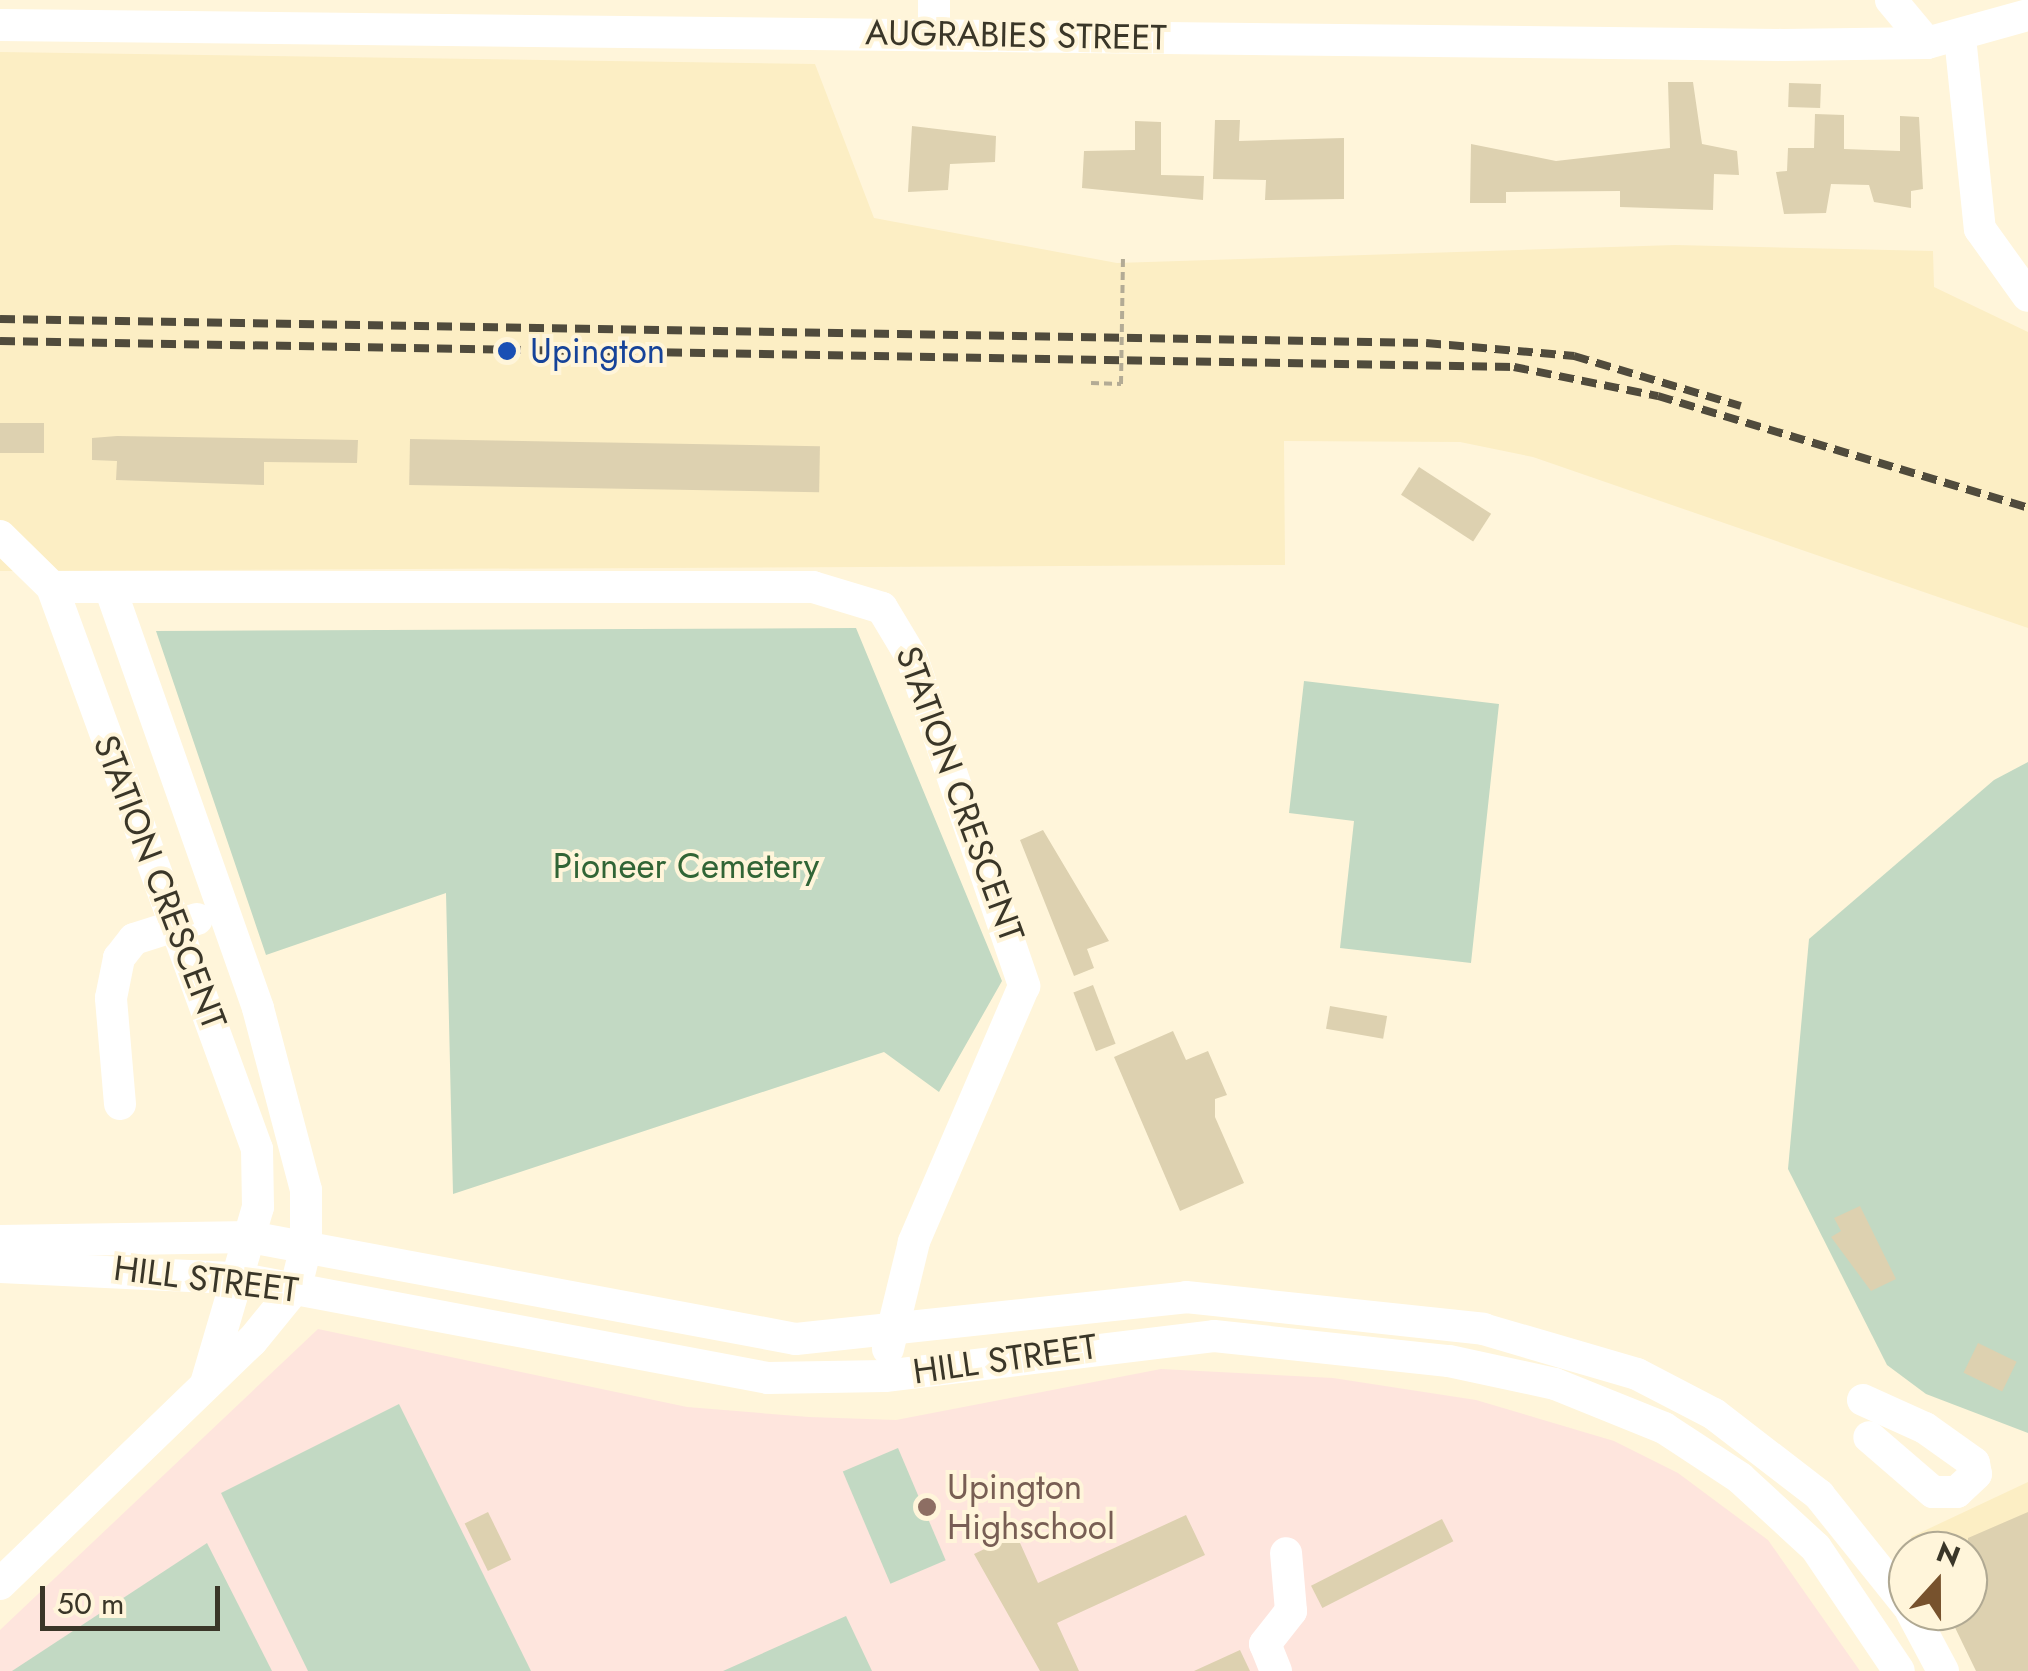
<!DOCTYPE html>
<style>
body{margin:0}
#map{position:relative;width:2028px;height:1671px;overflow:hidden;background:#fff5da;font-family:Jost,sans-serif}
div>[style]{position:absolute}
.built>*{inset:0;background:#fceec4}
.education>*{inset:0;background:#fee5dd}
.green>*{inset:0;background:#c2d9c3;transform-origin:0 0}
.building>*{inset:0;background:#ddd1b0;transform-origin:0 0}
.path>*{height:4px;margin-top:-2px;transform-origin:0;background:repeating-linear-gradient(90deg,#b3ab95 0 8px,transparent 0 13px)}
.minor>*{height:32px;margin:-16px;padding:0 16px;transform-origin:16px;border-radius:16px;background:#fff}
.rail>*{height:8px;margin-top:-4px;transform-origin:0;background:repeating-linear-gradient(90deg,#504b3c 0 15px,transparent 0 23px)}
.dots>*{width:28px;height:28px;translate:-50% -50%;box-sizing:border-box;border:5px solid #fff5da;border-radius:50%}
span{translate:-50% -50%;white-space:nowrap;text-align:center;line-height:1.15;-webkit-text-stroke:8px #fff5da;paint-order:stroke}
.street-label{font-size:35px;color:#3a3628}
.transit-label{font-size:35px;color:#164399}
.left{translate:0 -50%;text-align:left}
.park-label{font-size:35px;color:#316536}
.education-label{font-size:35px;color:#785e54}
.north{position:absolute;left:1888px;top:1531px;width:100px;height:100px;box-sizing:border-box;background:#fff5da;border:2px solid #b0a993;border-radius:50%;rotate:21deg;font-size:28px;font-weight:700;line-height:40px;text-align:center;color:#3a3628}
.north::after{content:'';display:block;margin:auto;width:35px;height:45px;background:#77522d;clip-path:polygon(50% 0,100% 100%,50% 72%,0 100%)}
.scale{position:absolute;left:40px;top:1586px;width:180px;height:45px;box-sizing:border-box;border:5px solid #3a3628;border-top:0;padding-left:12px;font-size:30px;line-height:35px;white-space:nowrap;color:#3a3628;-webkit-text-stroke:8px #fff5da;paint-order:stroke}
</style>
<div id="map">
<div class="built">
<i style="clip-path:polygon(0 52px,815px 64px,874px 218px,1117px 263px,1675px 245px,1933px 251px,1934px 287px,2028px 332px,2028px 628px,1533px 457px,1460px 442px,1284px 441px,1285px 565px,0 571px)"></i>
<i style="clip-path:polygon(2028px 1482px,2028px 1671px,1968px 1611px,1968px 1551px,1918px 1551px,1911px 1537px)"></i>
</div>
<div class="education">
<i style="clip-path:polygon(318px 1329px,687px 1407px,809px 1417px,896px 1420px,1161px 1369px,1333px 1378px,1476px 1400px,1614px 1441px,1678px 1473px,1768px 1540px,1860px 1671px,0 1671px,0 1630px)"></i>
</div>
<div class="green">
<i style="clip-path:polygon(856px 628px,1002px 981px,939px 1092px,884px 1052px,453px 1194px,446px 893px,266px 955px,156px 631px)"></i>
<i style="clip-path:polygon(1304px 681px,1499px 704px,1471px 963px,1340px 948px,1354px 821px,1289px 813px)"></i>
<i style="clip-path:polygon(2028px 762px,2028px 1433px,1926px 1394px,1887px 1365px,1788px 1169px,1809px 939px,1994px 780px)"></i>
<i style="clip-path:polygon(399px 1404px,531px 1671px,308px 1671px,221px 1493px)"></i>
<i style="left:898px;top:1448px;width:122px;height:60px;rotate:67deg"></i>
<i style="clip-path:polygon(207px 1543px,272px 1671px,12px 1671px)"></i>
<i style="clip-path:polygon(846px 1616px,872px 1671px,723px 1671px)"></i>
</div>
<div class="building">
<i style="clip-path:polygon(1668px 82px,1693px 82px,1702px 144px,1737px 151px,1739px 175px,1714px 174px,1713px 210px,1620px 207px,1620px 191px,1506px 192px,1506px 203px,1470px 203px,1471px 144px,1556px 161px,1670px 148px)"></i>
<i style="left:1789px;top:83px;width:32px;height:24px;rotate:2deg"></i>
<i style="clip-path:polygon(1815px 114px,1844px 115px,1844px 149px,1900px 151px,1900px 116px,1919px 117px,1923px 189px,1911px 191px,1911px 208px,1874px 202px,1869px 185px,1831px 184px,1826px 213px,1784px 214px,1776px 172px,1787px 171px,1788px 148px,1814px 148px)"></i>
<i style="clip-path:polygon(1215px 120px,1240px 120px,1239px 141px,1344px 138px,1344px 199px,1265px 200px,1266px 180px,1213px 179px)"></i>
<i style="clip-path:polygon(1135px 121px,1161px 122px,1161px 175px,1204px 176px,1203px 200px,1082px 188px,1084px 151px,1135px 150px)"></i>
<i style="clip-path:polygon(912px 126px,996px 136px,995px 162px,950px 164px,948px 190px,908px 192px)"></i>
<i style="left:0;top:423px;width:44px;height:30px"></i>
<i style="clip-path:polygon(117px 436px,358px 440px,357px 463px,264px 462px,264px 485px,116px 480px,117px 461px,92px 460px,92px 438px)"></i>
<i style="left:410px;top:439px;width:410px;height:46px;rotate:1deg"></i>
<i style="left:1419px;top:467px;width:86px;height:33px;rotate:33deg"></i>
<i style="clip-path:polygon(1043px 830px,1109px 941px,1087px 949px,1094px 968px,1074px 976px,1020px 840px)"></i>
<i style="left:1093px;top:985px;width:63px;height:21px;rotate:69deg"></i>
<i style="left:1330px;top:1006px;width:58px;height:23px;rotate:10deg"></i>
<i style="clip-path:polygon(1173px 1031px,1186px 1060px,1208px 1051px,1227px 1095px,1215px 1099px,1215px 1117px,1244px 1183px,1180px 1211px,1114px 1057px)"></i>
<i style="clip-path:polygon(1860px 1206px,1896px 1279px,1871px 1291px,1831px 1237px,1841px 1231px,1834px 1218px)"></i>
<i style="left:1978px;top:1343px;width:43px;height:33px;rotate:26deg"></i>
<i style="left:488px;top:1512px;width:53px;height:26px;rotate:64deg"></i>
<i style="clip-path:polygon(2028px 1512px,2028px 1671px,1976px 1671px,1947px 1611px,1968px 1611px,1968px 1538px)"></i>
<i style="clip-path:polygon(1186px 1515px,1205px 1555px,1057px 1623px,1079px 1671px,1040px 1671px,974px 1554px,1016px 1534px,1038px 1583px)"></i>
<i style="left:1442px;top:1519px;width:25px;height:147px;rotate:63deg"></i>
<i style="clip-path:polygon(1240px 1650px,1250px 1671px,1194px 1671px)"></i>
</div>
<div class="path">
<i style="left:1091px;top:383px;width:30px;rotate:2deg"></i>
<i style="left:1121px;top:384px;width:127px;rotate:-89.1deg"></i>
</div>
<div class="minor">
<i style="left:1891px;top:0;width:56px;rotate:50.1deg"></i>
<i style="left:0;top:25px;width:1783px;rotate:0.64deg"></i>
<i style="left:1783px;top:45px;width:144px;rotate:-0.8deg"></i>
<i style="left:1927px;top:43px;width:105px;rotate:-15.5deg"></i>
<i style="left:934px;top:34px;width:34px;rotate:-90deg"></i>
<i style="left:1960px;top:37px;width:193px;rotate:84.1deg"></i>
<i style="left:1980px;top:229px;width:82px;rotate:54.4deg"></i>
<i style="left:0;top:536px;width:73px;rotate:44.4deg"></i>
<i style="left:52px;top:587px;width:598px;rotate:69.96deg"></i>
<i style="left:257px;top:1149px;width:58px;rotate:89deg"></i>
<i style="left:258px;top:1207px;width:184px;rotate:106.4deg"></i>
<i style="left:52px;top:587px;width:761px"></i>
<i style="left:813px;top:587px;width:72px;rotate:16.9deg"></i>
<i style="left:882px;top:608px;width:58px;rotate:59deg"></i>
<i style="left:912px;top:658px;width:347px;rotate:71.1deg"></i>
<i style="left:1024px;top:986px;width:279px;rotate:113.3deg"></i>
<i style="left:914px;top:1242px;width:110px;rotate:103.7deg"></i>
<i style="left:120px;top:1104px;width:106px;rotate:-94.9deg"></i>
<i style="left:111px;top:998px;width:41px;rotate:-78.7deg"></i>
<i style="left:119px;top:958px;width:24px;rotate:-52deg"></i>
<i style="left:134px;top:939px;width:66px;rotate:-17.6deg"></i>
<i style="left:0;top:1241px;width:250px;rotate:-0.9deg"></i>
<i style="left:250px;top:1237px;width:555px;rotate:10.58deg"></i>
<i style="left:796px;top:1339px;width:392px;rotate:-6.1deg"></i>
<i style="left:1186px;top:1297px;width:299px;rotate:6.1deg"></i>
<i style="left:1483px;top:1329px;width:160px;rotate:16.3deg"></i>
<i style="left:1637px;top:1374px;width:87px;rotate:27.5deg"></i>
<i style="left:1714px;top:1414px;width:133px;rotate:37.6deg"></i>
<i style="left:1819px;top:1495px;width:142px;rotate:51.3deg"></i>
<i style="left:0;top:1267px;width:237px;rotate:2.7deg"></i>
<i style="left:237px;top:1278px;width:540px;rotate:10.67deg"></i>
<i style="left:768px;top:1378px;width:117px;rotate:-1deg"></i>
<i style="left:885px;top:1376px;width:331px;rotate:-6.9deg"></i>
<i style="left:1214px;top:1336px;width:236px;rotate:6.1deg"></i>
<i style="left:1449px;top:1361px;width:108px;rotate:12.2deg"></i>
<i style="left:1555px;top:1384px;width:118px;rotate:22deg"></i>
<i style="left:1664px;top:1428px;width:91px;rotate:33.3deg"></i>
<i style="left:1740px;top:1478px;width:103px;rotate:42.6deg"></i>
<i style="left:1816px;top:1548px;width:148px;rotate:56deg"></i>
<i style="left:1863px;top:1400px;width:68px;rotate:24.3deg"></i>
<i style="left:1925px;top:1428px;width:60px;rotate:35.5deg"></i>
<i style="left:1974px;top:1463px;width:11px;rotate:80deg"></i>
<i style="left:1976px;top:1474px;width:26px;rotate:137deg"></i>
<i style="left:1957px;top:1492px;width:24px;rotate:180deg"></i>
<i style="left:1933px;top:1492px;width:84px;rotate:-139.3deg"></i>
<i style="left:0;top:1584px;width:350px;rotate:-44deg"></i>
<i style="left:252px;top:1341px;width:70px;rotate:-50.8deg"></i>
<i style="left:296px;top:1287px;width:42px;rotate:-76.3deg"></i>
<i style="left:306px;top:1246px;width:56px;rotate:-90deg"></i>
<i style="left:306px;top:1190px;width:188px;rotate:-104.8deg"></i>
<i style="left:258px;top:1008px;width:446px;rotate:-109.4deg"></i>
<i style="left:1911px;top:1611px;width:68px;rotate:61.9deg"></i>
<i style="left:1276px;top:1671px;width:29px;rotate:-112deg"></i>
<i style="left:1265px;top:1644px;width:42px;rotate:-51.8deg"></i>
<i style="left:1291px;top:1611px;width:58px;rotate:-94.9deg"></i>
</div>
<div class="rail">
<i style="left:0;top:319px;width:1426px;rotate:0.96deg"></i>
<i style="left:1426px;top:343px;width:149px;rotate:5deg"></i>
<i style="left:1574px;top:356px;width:174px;rotate:16.7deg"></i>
<i style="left:0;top:341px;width:1514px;rotate:0.98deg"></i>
<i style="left:1514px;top:367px;width:147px;rotate:11.4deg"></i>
<i style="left:1658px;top:396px;width:387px;rotate:16.8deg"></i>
</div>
<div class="dots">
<i style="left:507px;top:351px;background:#1a4fb4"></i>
<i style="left:927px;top:1507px;background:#8d6e63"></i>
</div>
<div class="street-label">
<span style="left:1016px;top:35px;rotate:1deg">AUGRABIES STREET</span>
<span style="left:960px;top:794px;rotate:70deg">STATION CRESCENT</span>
<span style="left:160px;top:882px;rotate:69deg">STATION CRESCENT</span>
<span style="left:206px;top:1279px;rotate:7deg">HILL STREET</span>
<span style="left:1005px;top:1359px;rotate:-8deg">HILL STREET</span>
</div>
<div class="transit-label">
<span class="left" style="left:530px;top:351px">Upington</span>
</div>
<div class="park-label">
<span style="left:686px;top:866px">Pioneer Cemetery</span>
</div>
<div class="education-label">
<span class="left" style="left:947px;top:1507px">Upington<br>Highschool</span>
</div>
<div class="north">N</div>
<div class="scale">50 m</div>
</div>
